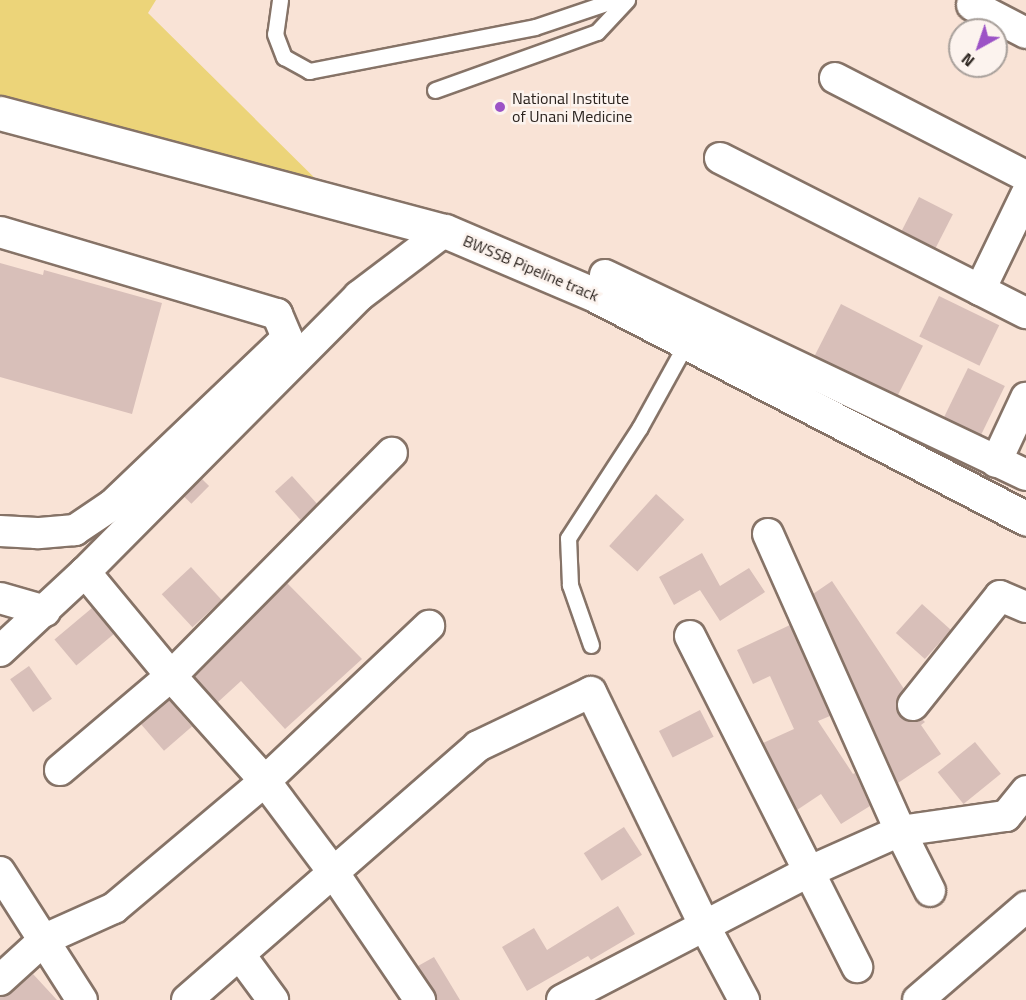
<!DOCTYPE html>
<style>
body{margin:0}
#map{position:relative;width:1026px;height:1000px;overflow:hidden;background:#f9e3d6;font-family:"Titillium Web",sans-serif}
div>[style]{position:absolute}
.green>*{inset:0;background:#ecd479}
.building>*{inset:0;background:#d8bfb9;transform-origin:0 0}
.roads{filter:drop-shadow(2px 0 #867367) drop-shadow(-2px 0 #867367) drop-shadow(0 2px #867367) drop-shadow(0 -2px #867367)}
.lane>*{height:15px;margin:-7.5px;padding:0 7.5px;transform-origin:7.5px;border-radius:7.5px;background:#fff}
.street>*{height:30px;margin:-15px;padding:0 15px;transform-origin:15px;border-radius:15px;background:#fff}
.secondary>*{height:33px;margin:-16.5px;padding:0 16.5px;transform-origin:16.5px;border-radius:16.5px;background:#fff}
.dots>*{width:16px;height:16px;translate:-50% -50%;box-sizing:border-box;border:3px solid #fcf3ee;border-radius:50%}
span{translate:-50% -50%;white-space:nowrap;text-align:center;line-height:1.15;-webkit-text-stroke:5px #fcf3ee;paint-order:stroke}
.poi-label{font-size:16px;color:#2b231e}
.left{translate:0 -50%;text-align:left}
.street-label{font-size:16px;color:#2b231e}
.north{position:absolute;left:948px;top:18px;width:60px;height:60px;box-sizing:border-box;background:#fcf3ee;border:2px solid #a8a09b;border-radius:50%;rotate:220deg;font-size:16px;font-weight:700;line-height:24px;text-align:center;color:#2b231e}
.north::after{content:'';display:block;margin:auto;width:21px;height:27px;background:#9c53c6;clip-path:polygon(50% 0,100% 100%,50% 72%,0 100%)}
</style>
<div id="map">
<div class="green">
<i style="clip-path:polygon(0 0,156px 0,148px 13px,339px 202px,0 116px)"></i>
</div>
<div class="building">
<i style="left:919px;top:197px;width:38px;height:38px;rotate:27deg"></i>
<i style="clip-path:polygon(0 263px,43px 275px,44px 270px,162px 303px,132px 414px,0 377px)"></i>
<i style="left:939px;top:296px;width:67px;height:45px;rotate:26deg"></i>
<i style="left:841px;top:304px;width:92px;height:58px;rotate:27deg"></i>
<i style="left:968px;top:368px;width:41px;height:55px;rotate:26deg"></i>
<i style="left:292px;top:476px;width:38px;height:23px;rotate:48deg"></i>
<i style="left:202px;top:479px;width:10px;height:25px;rotate:45deg"></i>
<i style="left:656px;top:494px;width:38px;height:70px;rotate:42deg"></i>
<i style="clip-path:polygon(702px 553px,720px 586px,749px 568px,765px 592px,720px 621px,700px 590px,674px 605px,659px 577px)"></i>
<i style="left:191px;top:567px;width:45px;height:40px;rotate:47deg"></i>
<i style="clip-path:polygon(832px 581px,904px 689px,896px 702px,897px 712px,910px 722px,922px 719px,925px 722px,921px 725px,941px 754px,898px 783px,813px 594px)"></i>
<i style="clip-path:polygon(287px 583px,362px 659px,285px 729px,241px 681px,218px 702px,195px 677px)"></i>
<i style="left:922px;top:604px;width:39px;height:39px;rotate:42deg"></i>
<i style="left:92px;top:608px;width:34px;height:49px;rotate:50deg"></i>
<i style="clip-path:polygon(790px 625px,830px 716px,818px 721px,853px 774px,855px 773px,870px 806px,841px 824px,821px 794px,797px 810px,763px 743px,794px 729px,770px 676px,753px 684px,737px 650px)"></i>
<i style="left:29px;top:666px;width:40px;height:23px;rotate:55deg"></i>
<i style="left:169px;top:700px;width:35px;height:37px;rotate:49deg"></i>
<i style="left:700px;top:710px;width:30px;height:46px;rotate:63deg"></i>
<i style="left:975px;top:742px;width:41px;height:48px;rotate:51deg"></i>
<i style="left:624px;top:827px;width:33px;height:48px;rotate:57deg"></i>
<i style="clip-path:polygon(618px 906px,635px 934px,591px 960px,588px 956px,527px 991px,502px 947px,534px 928px,547px 950px)"></i>
<i style="clip-path:polygon(434px 957px,460px 1000px,437px 1000px,434px 990px,418px 966px)"></i>
<i style="clip-path:polygon(33px 974px,57px 1000px,0 1000px,0 997px,12px 993px)"></i>
</div>
<div class="roads">
<div class="lane">
<i style="left:280px;top:0;width:34px;rotate:98deg"></i>
<i style="left:275px;top:34px;width:25px;rotate:69deg"></i>
<i style="left:284px;top:57px;width:29px;rotate:29deg"></i>
<i style="left:309px;top:71px;width:230px;rotate:-11deg"></i>
<i style="left:535px;top:27px;width:84px;rotate:-18.6deg"></i>
<i style="left:435px;top:90px;width:172px;rotate:-19.7deg"></i>
<i style="left:597px;top:32px;width:44px;rotate:-46.8deg"></i>
<i style="left:591px;top:645px;width:64px;rotate:-109.3deg"></i>
<i style="left:570px;top:585px;width:47px;rotate:-92.4deg"></i>
<i style="left:568px;top:538px;width:132px;rotate:-57deg"></i>
<i style="left:640px;top:427px;width:97px;rotate:-61.1deg"></i>
</div>
<div class="street">
<i style="left:972px;top:5px;width:61px;rotate:27.4deg"></i>
<i style="left:835px;top:78px;width:215px;rotate:27.2deg"></i>
<i style="left:720px;top:158px;width:343px;rotate:26.9deg"></i>
<i style="left:0;top:232px;width:289px;rotate:16.5deg"></i>
<i style="left:277px;top:314px;width:26px;rotate:67deg"></i>
<i style="left:287px;top:338px;width:242px;rotate:136.3deg"></i>
<i style="left:112px;top:505px;width:45px;rotate:146deg"></i>
<i style="left:75px;top:530px;width:38px;rotate:175deg"></i>
<i style="left:37px;top:533px;width:37px;rotate:-177deg"></i>
<i style="left:605px;top:275px;width:466px;rotate:25.4deg"></i>
<i style="left:980px;top:290px;width:106px;rotate:-64.2deg"></i>
<i style="left:996px;top:462px;width:71px;rotate:-64.9deg"></i>
<i style="left:768px;top:534px;width:325px;rotate:66deg"></i>
<i style="left:900px;top:831px;width:67px;rotate:63.4deg"></i>
<i style="left:85px;top:572px;width:135px;rotate:50.4deg"></i>
<i style="left:171px;top:676px;width:141px;rotate:48.2deg"></i>
<i style="left:265px;top:781px;width:114px;rotate:53.2deg"></i>
<i style="left:333px;top:872px;width:155px;rotate:55.8deg"></i>
<i style="left:0;top:598px;width:47px;rotate:16.1deg"></i>
<i style="left:690px;top:636px;width:371px;rotate:63.2deg"></i>
<i style="left:0;top:651px;width:116px;rotate:-42.9deg"></i>
<i style="left:85px;top:572px;width:389px;rotate:-45.2deg"></i>
<i style="left:359px;top:296px;width:108px;rotate:-37.1deg"></i>
<i style="left:913px;top:705px;width:139px;rotate:-51.4deg"></i>
<i style="left:1000px;top:596px;width:28px;rotate:23deg"></i>
<i style="left:60px;top:770px;width:145px;rotate:-40.3deg"></i>
<i style="left:171px;top:676px;width:314px;rotate:-45.3deg"></i>
<i style="left:0;top:872px;width:152px;rotate:57.4deg"></i>
<i style="left:240px;top:955px;width:56px;rotate:53.7deg"></i>
<i style="left:0;top:980px;width:61px;rotate:-42.3deg"></i>
<i style="left:45px;top:939px;width:76px;rotate:-24.2deg"></i>
<i style="left:114px;top:908px;width:197px;rotate:-40.1deg"></i>
<i style="left:265px;top:781px;width:226px;rotate:-43.4deg"></i>
<i style="left:187px;top:1000px;width:386px;rotate:-41.1deg"></i>
<i style="left:478px;top:746px;width:125px;rotate:-25.5deg"></i>
<i style="left:591px;top:692px;width:259px;rotate:64.1deg"></i>
<i style="left:704px;top:925px;width:85px;rotate:61.9deg"></i>
<i style="left:562px;top:1000px;width:277px;rotate:-27.5deg"></i>
<i style="left:808px;top:872px;width:101px;rotate:-24deg"></i>
<i style="left:900px;top:831px;width:107px;rotate:-8.1deg"></i>
<i style="left:1006px;top:816px;width:32px;rotate:-51deg"></i>
<i style="left:918px;top:1000px;width:143px;rotate:-40.7deg"></i>
</div>
<div class="secondary">
<i style="left:0;top:113px;width:460px;rotate:14.9deg"></i>
<i style="left:445px;top:231px;width:161px;rotate:23.1deg"></i>
<i style="left:593px;top:294px;width:488px;rotate:27.4deg"></i>
</div>
</div>
<div class="dots">
<i style="left:500px;top:107px;background:#9c53c6"></i>
</div>
<div class="poi-label">
<span class="left" style="left:512px;top:107px">National Institute<br>of Unani Medicine</span>
</div>
<div class="street-label">
<span style="left:531px;top:268px;rotate:23deg">BWSSB Pipeline track</span>
</div>
<div class="north">N</div>
</div>
